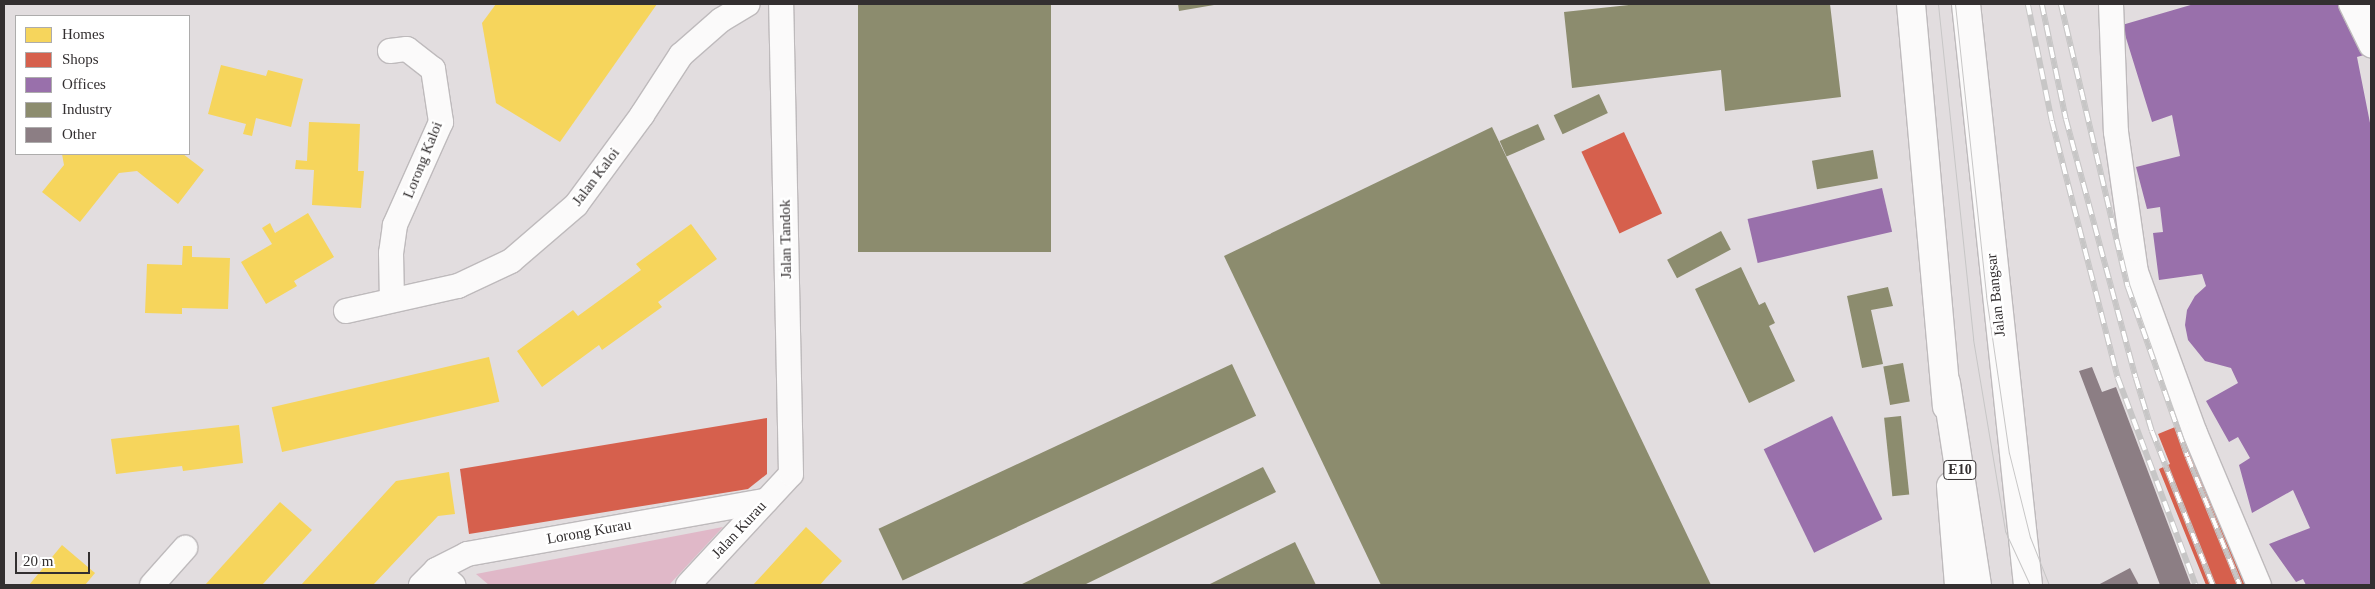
<!DOCTYPE html>
<style>
body{margin:0}
#map{position:relative;width:2375px;height:589px;overflow:hidden;background:#e2dddf;font-family:"Times New Roman",serif}
div>[style]{position:absolute}
.green>*{inset:0;background:#e0b8c8}
.homes>*{inset:0;background:#f6d55c;transform-origin:0 0}
.shops>*{inset:0;background:#d6604d;transform-origin:0 0}
.offices>*{inset:0;background:#9970ab;transform-origin:0 0}
.industry>*{inset:0;background:#8c8c6e;transform-origin:0 0}
.building>*{inset:0;background:#8c7e84}
.roads{filter:drop-shadow(1px 0 #bebabc) drop-shadow(-1px 0 #bebabc) drop-shadow(0 1px #bebabc) drop-shadow(0 -1px #bebabc)}
.street>*{height:24px;margin:-12px;padding:0 12px;transform-origin:12px;border-radius:12px;background:#fbfafa}
.secondary>*{height:28px;margin:-14px;padding:0 14px;transform-origin:14px;border-radius:14px;background:#fbfafa}
.highway>*{height:28px;margin:-14px;padding:0 14px;transform-origin:14px;border-radius:14px;background:#fbfafa}
.tram>*{height:1px;margin:-0.5px;padding:0 0.5px;transform-origin:0.5px;border-radius:0.5px;background:#c7c6c6}
.rail>*{height:5.5px;margin-top:-2.75px;transform-origin:0;background:repeating-linear-gradient(90deg,#fff 0 11px,#c7c6c6 0 22px);box-sizing:border-box;border-block:1px solid #c7c6c6}
span{translate:-50% -50%;white-space:nowrap;text-align:center;line-height:1.15;-webkit-text-stroke:5px #fff;paint-order:stroke}
.shield-label span{padding:1px 4px;background:#fff;border:1px solid;border-radius:4px;-webkit-text-stroke-width:0}
.shield-label{font-size:14px;color:#332f30;font-weight:700}
.street-label{font-size:15px;color:#332f30}
.frame{position:absolute;inset:0;border:5px solid #332f30;pointer-events:none}
.legend{position:absolute;left:15px;top:15px;width:175px;height:140px;box-sizing:border-box;background:#fff;border:1px solid #adacac;margin:0;padding:6px 9px;list-style:none;font-size:15px;color:#332f30}
.legend li{display:flex;align-items:center;gap:10px;height:25px}
.legend b{width:25px;border:1px solid #adacac}
.scale{position:absolute;left:15px;top:552px;width:75px;height:22px;box-sizing:border-box;border:2px solid #332f30;border-top:0;padding-left:6px;font-size:15px;line-height:18px;white-space:nowrap;color:#332f30;-webkit-text-stroke:4px #fff;paint-order:stroke}
</style>
<div id="map">
<div class="green">
<i style="clip-path:polygon(723px 527px,669px 585px,489px 585px,476px 574px)"></i>
</div>
<div class="homes">
<i style="clip-path:polygon(496px 4px,657px 4px,560px 142px,496px 103px,482px 23px)"></i>
<i style="clip-path:polygon(221px 65px,266px 76px,268px 70px,303px 79px,291px 127px,256px 118px,252px 136px,243px 134px,246px 124px,208px 114px)"></i>
<i style="clip-path:polygon(309px 122px,360px 124px,358px 171px,364px 171px,361px 208px,312px 205px,314px 170px,295px 169px,296px 160px,307px 161px)"></i>
<i style="clip-path:polygon(62px 154px,183px 154px,204px 170px,178px 204px,137px 171px,119px 173px,80px 222px,42px 192px,64px 165px)"></i>
<i style="clip-path:polygon(308px 213px,334px 257px,294px 281px,297px 286px,266px 304px,241px 262px,272px 244px,262px 228px,270px 223px,275px 233px)"></i>
<i style="clip-path:polygon(691px 224px,717px 259px,658px 302px,662px 307px,602px 350px,599px 345px,542px 387px,517px 351px,573px 310px,578px 316px,641px 270px,636px 264px)"></i>
<i style="clip-path:polygon(183px 246px,192px 246px,192px 257px,230px 258px,228px 309px,182px 308px,182px 314px,145px 313px,147px 264px,182px 265px)"></i>
<i style="left:489px;top:357px;width:46px;height:223px;rotate:77deg"></i>
<i style="clip-path:polygon(239px 425px,243px 463px,183px 471px,182px 466px,116px 474px,111px 439px)"></i>
<i style="clip-path:polygon(449px 472px,455px 514px,438px 516px,373px 585px,301px 585px,396px 481px)"></i>
<i style="clip-path:polygon(280px 502px,312px 530px,262px 585px,205px 585px)"></i>
<i style="clip-path:polygon(806px 527px,842px 561px,826px 578px,820px 585px,753px 585px)"></i>
<i style="clip-path:polygon(62px 545px,95px 573px,85px 585px,29px 585px)"></i>
</div>
<div class="shops">
<i style="left:1624px;top:132px;width:90px;height:47px;rotate:65deg"></i>
<i style="clip-path:polygon(767px 418px,767px 474px,748px 489px,469px 534px,460px 469px)"></i>
<i style="clip-path:polygon(2180px 425px,2245px 585px,2206px 585px,2159px 469px,2170px 464px,2158px 434px)"></i>
</div>
<div class="offices">
<i style="clip-path:polygon(2194px 4px,2343px 4px,2364px 55px,2357px 57px,2371px 128px,2371px 585px,2306px 585px,2303px 579px,2296px 582px,2269px 544px,2310px 528px,2293px 490px,2252px 513px,2239px 465px,2250px 458px,2238px 437px,2229px 442px,2206px 401px,2238px 383px,2231px 368px,2205px 361px,2188px 340px,2185px 325px,2187px 310px,2195px 296px,2206px 286px,2202px 274px,2159px 280px,2153px 233px,2163px 232px,2160px 207px,2147px 209px,2136px 167px,2180px 156px,2172px 115px,2152px 122px,2122px 25px)"></i>
<i style="left:1882px;top:188px;width:45px;height:138px;rotate:77deg"></i>
<i style="left:1832px;top:416px;width:115px;height:76px;rotate:64deg"></i>
</div>
<div class="industry">
<i style="left:858px;top:4px;width:193px;height:248px"></i>
<i style="clip-path:polygon(1178px 4px,1214px 4px,1214px 5px,1179px 11px)"></i>
<i style="clip-path:polygon(1638px 4px,1830px 4px,1841px 97px,1725px 111px,1721px 70px,1572px 88px,1564px 12px)"></i>
<i style="left:1599px;top:94px;width:21px;height:50px;rotate:65deg"></i>
<i style="left:1538px;top:124px;width:17px;height:42px;rotate:66deg"></i>
<i style="clip-path:polygon(1492px 127px,1711px 585px,1381px 585px,1224px 256px)"></i>
<i style="left:1873px;top:150px;width:29px;height:62px;rotate:80deg"></i>
<i style="left:1721px;top:231px;width:21px;height:61px;rotate:62deg"></i>
<i style="clip-path:polygon(1741px 267px,1759px 305px,1765px 302px,1775px 323px,1769px 326px,1795px 381px,1749px 403px,1695px 289px)"></i>
<i style="clip-path:polygon(1888px 287px,1893px 306px,1871px 310px,1883px 364px,1862px 368px,1847px 296px)"></i>
<i style="left:1903px;top:363px;width:39px;height:20px;rotate:80deg"></i>
<i style="left:1232px;top:364px;width:57px;height:390px;rotate:65deg"></i>
<i style="left:1901px;top:416px;width:79px;height:17px;rotate:84deg"></i>
<i style="clip-path:polygon(1263px 467px,1276px 492px,1084px 585px,1020px 585px)"></i>
<i style="clip-path:polygon(1295px 542px,1316px 585px,1208px 585px)"></i>
</div>
<div class="building">
<i style="clip-path:polygon(2092px 367px,2102px 392px,2116px 387px,2191px 585px,2160px 585px,2079px 371px)"></i>
<i style="clip-path:polygon(2130px 568px,2139px 585px,2098px 585px)"></i>
</div>
<div class="roads">
<div class="street">
<i style="left:2111px;top:4px;width:128px;rotate:87.8deg"></i>
<i style="left:2116px;top:132px;width:141px;rotate:81.9deg"></i>
<i style="left:2136px;top:272px;width:171px;rotate:69.9deg"></i>
<i style="left:2195px;top:433px;width:165px;rotate:67.2deg"></i>
<i style="left:2351px;top:4px;width:46px;rotate:64deg"></i>
<i style="left:2371px;top:4px;width:1px;rotate:90deg"></i>
<i style="left:390px;top:51px;width:17px;rotate:-7deg"></i>
<i style="left:407px;top:49px;width:33px;rotate:38deg"></i>
<i style="left:433px;top:69px;width:54px;rotate:81.4deg"></i>
<i style="left:441px;top:122px;width:113px;rotate:114.1deg"></i>
<i style="left:395px;top:225px;width:28px;rotate:98deg"></i>
<i style="left:391px;top:253px;width:46px;rotate:88.8deg"></i>
<i style="left:346px;top:311px;width:115px;rotate:-12.6deg"></i>
<i style="left:458px;top:286px;width:59px;rotate:-25.3deg"></i>
<i style="left:511px;top:261px;width:86px;rotate:-40.7deg"></i>
<i style="left:576px;top:205px;width:112px;rotate:-53.7deg"></i>
<i style="left:642px;top:115px;width:72px;rotate:-57deg"></i>
<i style="left:681px;top:55px;width:53px;rotate:-41.2deg"></i>
<i style="left:721px;top:20px;width:31px;rotate:-31deg"></i>
<i style="left:436px;top:570px;width:23px;rotate:41deg"></i>
<i style="left:152px;top:585px;width:50px;rotate:-48.3deg"></i>
<i style="left:421px;top:585px;width:21px;rotate:-45deg"></i>
<i style="left:436px;top:570px;width:35px;rotate:-27deg"></i>
<i style="left:467px;top:554px;width:304px;rotate:-10.1deg"></i>
<i style="left:688px;top:585px;width:151px;rotate:-47.1deg"></i>
<i style="left:791px;top:474px;width:470px;rotate:-91.2deg"></i>
</div>
<div class="secondary">
<i style="left:1911px;top:4px;width:404px;rotate:84.9deg"></i>
<i style="left:1966px;top:4px;width:584px;rotate:83.91deg"></i>
<i style="left:1951px;top:486px;width:99px;rotate:85.4deg"></i>
</div>
<div class="highway">
<i style="left:1946px;top:383px;width:204px;rotate:81.3deg"></i>
</div>
</div>
<div class="tram">
<i style="left:1938px;top:4px;width:337px;rotate:84deg"></i>
<i style="left:1973px;top:339px;width:195px;rotate:80.5deg"></i>
<i style="left:2005px;top:531px;width:60px;rotate:65.2deg"></i>
<i style="left:1955px;top:4px;width:294px;rotate:83.9deg"></i>
<i style="left:1986px;top:296px;width:159px;rotate:81.7deg"></i>
<i style="left:2009px;top:453px;width:87px;rotate:76deg"></i>
<i style="left:2030px;top:537px;width:52px;rotate:68.4deg"></i>
</div>
<div class="rail">
<i style="left:2028px;top:4px;width:119px;rotate:78.4deg"></i>
<i style="left:2052px;top:121px;width:265px;rotate:75.6deg"></i>
<i style="left:2118px;top:378px;width:221px;rotate:69.4deg"></i>
<i style="left:2042px;top:4px;width:117px;rotate:78.2deg"></i>
<i style="left:2066px;top:119px;width:268px;rotate:74.9deg"></i>
<i style="left:2136px;top:378px;width:55px;rotate:73.2deg"></i>
<i style="left:2152px;top:431px;width:166px;rotate:68.4deg"></i>
<i style="left:2061px;top:4px;width:291px;rotate:76.7deg"></i>
<i style="left:2128px;top:287px;width:180px;rotate:70.6deg"></i>
<i style="left:2188px;top:457px;width:138px;rotate:67.9deg"></i>
</div>
<div class="shield-label">
<span style="left:1960px;top:470px">E10</span>
</div>
<div class="street-label">
<span style="left:423px;top:160px;rotate:-68deg">Lorong Kaloi</span>
<span style="left:596px;top:177px;rotate:-53deg">Jalan Kaloi</span>
<span style="left:786px;top:239px;rotate:-91deg">Jalan Tandok</span>
<span style="left:1996px;top:295px;rotate:-96deg">Jalan Bangsar</span>
<span style="left:739px;top:530px;rotate:-47deg">Jalan Kurau</span>
<span style="left:589px;top:532px;rotate:-10deg">Lorong Kurau</span>
</div>
<div class="frame"></div>
<ul class="legend">
<li><b style="height:14px;background:#f6d55c"></b>Homes</li>
<li><b style="height:14px;background:#d6604d"></b>Shops</li>
<li><b style="height:14px;background:#9970ab"></b>Offices</li>
<li><b style="height:14px;background:#8c8c6e"></b>Industry</li>
<li><b style="height:14px;background:#8c7e84"></b>Other</li>
</ul>
<div class="scale">20 m</div>
</div>
